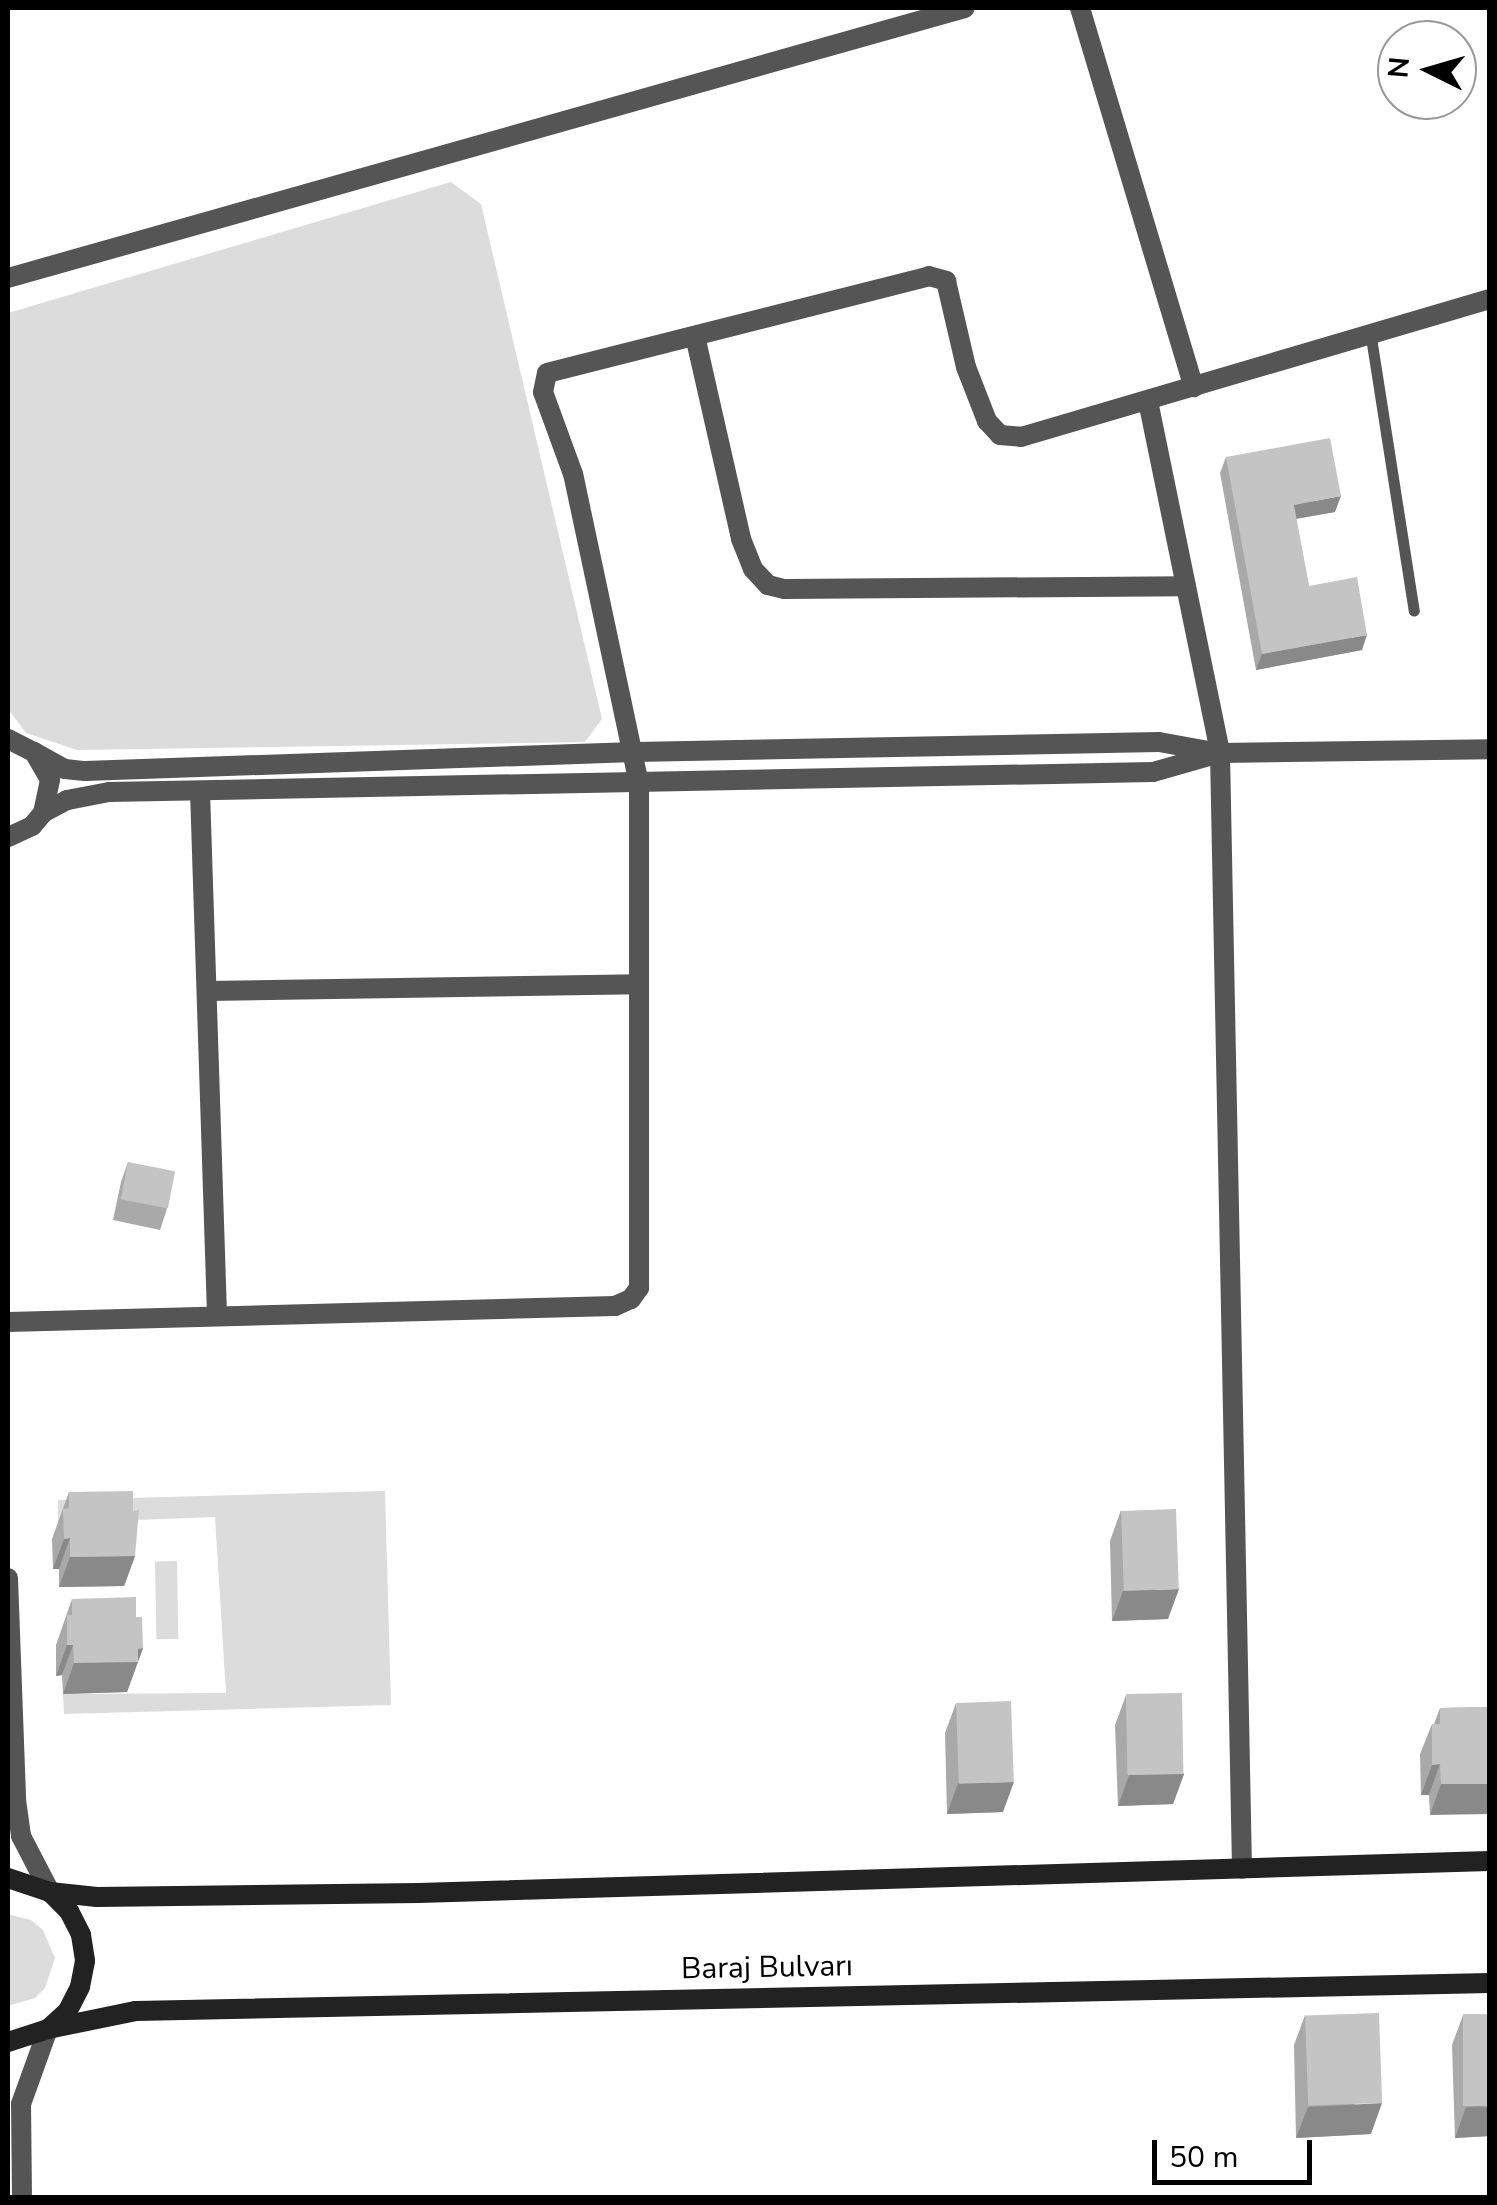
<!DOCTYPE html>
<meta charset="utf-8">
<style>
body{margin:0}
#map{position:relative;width:1497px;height:2205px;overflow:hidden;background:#fff;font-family:"Nunito Sans",sans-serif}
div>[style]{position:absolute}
.green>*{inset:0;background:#dcdcdc;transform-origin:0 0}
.service>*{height:11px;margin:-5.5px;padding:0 5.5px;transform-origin:5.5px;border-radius:5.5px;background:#555}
.minor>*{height:20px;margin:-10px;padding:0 10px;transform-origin:10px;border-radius:10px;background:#555}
.tertiary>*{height:20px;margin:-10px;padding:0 10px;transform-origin:10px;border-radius:10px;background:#555}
.secondary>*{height:20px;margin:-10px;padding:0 10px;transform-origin:10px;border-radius:10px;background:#222}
.wall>*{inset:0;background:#a9a9a9}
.shaded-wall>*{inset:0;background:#898989}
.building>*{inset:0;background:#c4c4c4;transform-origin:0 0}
span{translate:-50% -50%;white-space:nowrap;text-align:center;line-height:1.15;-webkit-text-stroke:8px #fff;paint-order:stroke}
.street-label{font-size:30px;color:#000}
.frame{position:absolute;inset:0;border:10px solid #000;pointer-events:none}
.north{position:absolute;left:1377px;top:20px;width:100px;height:100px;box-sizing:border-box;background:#fff;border:2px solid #999;border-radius:50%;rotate:275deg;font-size:28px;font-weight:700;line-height:40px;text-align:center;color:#000}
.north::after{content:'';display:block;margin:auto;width:35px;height:45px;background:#000;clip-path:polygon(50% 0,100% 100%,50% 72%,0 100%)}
.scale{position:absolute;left:1152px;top:2140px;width:160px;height:45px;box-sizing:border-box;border:5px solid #000;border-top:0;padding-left:12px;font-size:30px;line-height:35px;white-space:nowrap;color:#000;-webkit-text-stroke:8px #fff;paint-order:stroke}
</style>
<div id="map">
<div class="green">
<i style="clip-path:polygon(451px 182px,481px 204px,602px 719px,585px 742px,77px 750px,26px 733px,8px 709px,8px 313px)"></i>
<i style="clip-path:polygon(385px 1491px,391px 1705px,64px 1714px,63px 1694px,226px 1693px,215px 1517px,58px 1523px,58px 1500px)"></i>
<i style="left:177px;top:1561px;width:78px;height:22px;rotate:89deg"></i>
<i style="clip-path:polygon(8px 1914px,31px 1920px,43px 1930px,55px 1958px,45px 1988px,35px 1998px,8px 2006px)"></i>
</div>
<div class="service">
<i style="left:1370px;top:331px;width:283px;rotate:81.1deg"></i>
</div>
<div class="minor">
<i style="left:1080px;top:8px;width:396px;rotate:73.3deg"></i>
<i style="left:8px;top:278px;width:994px;rotate:-15.76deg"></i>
<i style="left:695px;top:336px;width:208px;rotate:77.2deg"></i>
<i style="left:741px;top:539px;width:32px;rotate:68deg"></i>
<i style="left:753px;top:569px;width:22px;rotate:47deg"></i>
<i style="left:768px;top:585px;width:16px;rotate:14deg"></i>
<i style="left:784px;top:589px;width:402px;rotate:-0.4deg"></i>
<i style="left:1148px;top:401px;width:359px;rotate:78.4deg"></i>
<i style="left:1220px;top:753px;width:1116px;rotate:88.87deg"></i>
<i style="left:200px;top:791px;width:524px;rotate:88.14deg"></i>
<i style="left:207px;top:991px;width:432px;rotate:-0.9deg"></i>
<i style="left:8px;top:1322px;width:607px;rotate:-1.51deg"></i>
<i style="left:615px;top:1306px;width:17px;rotate:-24deg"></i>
<i style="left:631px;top:1299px;width:14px;rotate:-54deg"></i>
<i style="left:639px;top:1288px;width:504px;rotate:-90deg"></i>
<i style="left:639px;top:784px;width:317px;rotate:-102deg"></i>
<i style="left:573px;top:474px;width:87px;rotate:-110.1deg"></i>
<i style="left:543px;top:392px;width:19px;rotate:-78deg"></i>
<i style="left:547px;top:373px;width:394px;rotate:-14.2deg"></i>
<i style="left:929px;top:276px;width:18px;rotate:16deg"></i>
<i style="left:946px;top:281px;width:88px;rotate:76.9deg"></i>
<i style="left:966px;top:367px;width:58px;rotate:68.7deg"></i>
<i style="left:987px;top:421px;width:19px;rotate:47deg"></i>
<i style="left:1000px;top:435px;width:21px;rotate:5deg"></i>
<i style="left:1021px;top:437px;width:489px;rotate:-16.4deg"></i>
</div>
<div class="tertiary">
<i style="left:8px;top:739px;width:29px;rotate:27deg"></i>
<i style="left:34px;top:752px;width:32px;rotate:60deg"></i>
<i style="left:50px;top:780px;width:34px;rotate:102deg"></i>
<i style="left:43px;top:813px;width:17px;rotate:130deg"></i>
<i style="left:32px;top:826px;width:26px;rotate:155deg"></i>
<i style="left:34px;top:752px;width:35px;rotate:29deg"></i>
<i style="left:65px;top:769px;width:20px;rotate:6deg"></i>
<i style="left:85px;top:771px;width:550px;rotate:-1.98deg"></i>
<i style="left:635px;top:752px;width:524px;rotate:-1.09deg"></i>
<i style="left:1159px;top:742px;width:62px;rotate:10.2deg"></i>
<i style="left:1220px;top:753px;width:70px;rotate:164.2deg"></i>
<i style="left:1153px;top:772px;width:1044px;rotate:178.9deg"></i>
<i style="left:109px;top:792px;width:43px;rotate:169.2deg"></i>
<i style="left:67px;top:800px;width:27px;rotate:152deg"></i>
<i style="left:1220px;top:753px;width:270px;rotate:-0.8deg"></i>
<i style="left:8px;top:1578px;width:222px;rotate:87.9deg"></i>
<i style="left:16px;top:1800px;width:36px;rotate:82deg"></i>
<i style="left:21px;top:1836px;width:63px;rotate:62.6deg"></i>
<i style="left:22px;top:2198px;width:94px;rotate:-90.6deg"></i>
<i style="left:21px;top:2104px;width:80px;rotate:-70.2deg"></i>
</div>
<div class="secondary">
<i style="left:8px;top:1878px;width:44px;rotate:18.4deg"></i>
<i style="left:50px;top:1892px;width:27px;rotate:45deg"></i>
<i style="left:69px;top:1911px;width:27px;rotate:63deg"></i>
<i style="left:81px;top:1935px;width:26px;rotate:81deg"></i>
<i style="left:85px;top:1961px;width:26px;rotate:101deg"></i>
<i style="left:80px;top:1987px;width:27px;rotate:117deg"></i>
<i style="left:68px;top:2011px;width:27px;rotate:138deg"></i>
<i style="left:48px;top:2029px;width:42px;rotate:162deg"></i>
<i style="left:50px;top:1892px;width:47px;rotate:6.1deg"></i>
<i style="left:97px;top:1897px;width:322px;rotate:-0.7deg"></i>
<i style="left:419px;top:1893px;width:1071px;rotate:-1.71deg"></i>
<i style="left:48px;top:2029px;width:90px;rotate:-11.6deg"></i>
<i style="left:136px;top:2011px;width:1354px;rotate:-1.18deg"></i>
</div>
<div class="wall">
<i style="clip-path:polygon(1226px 457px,1335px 512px,1296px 519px,1309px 586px,1362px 650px,1256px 670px,1220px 473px)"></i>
<i style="clip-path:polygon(128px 1162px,167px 1209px,160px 1230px,113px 1220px,121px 1182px)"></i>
<i style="clip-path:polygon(69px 1492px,135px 1556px,124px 1586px,59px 1587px,59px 1569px,53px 1569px,52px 1539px)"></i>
<i style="clip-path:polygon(1121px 1510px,1168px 1619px,1112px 1621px,1110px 1541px)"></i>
<i style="clip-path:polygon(72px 1599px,143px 1648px,127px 1692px,63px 1694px,62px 1675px,56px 1676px,56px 1645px)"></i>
<i style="clip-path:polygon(1126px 1695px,1184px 1774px,1173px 1804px,1118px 1806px,1115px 1725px)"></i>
<i style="clip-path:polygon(956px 1703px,1003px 1812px,947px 1814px,945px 1733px)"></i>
<i style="clip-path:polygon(1490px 1707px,1430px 1815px,1429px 1795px,1421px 1795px,1420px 1754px,1432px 1724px,1434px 1724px,1440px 1708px)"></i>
<i style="clip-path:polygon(1305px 2015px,1371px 2134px,1296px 2138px,1294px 2045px)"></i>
<i style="clip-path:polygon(1463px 2015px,1490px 2136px,1455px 2138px,1452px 2045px)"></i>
</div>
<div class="shaded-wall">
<i style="clip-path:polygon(1341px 496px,1335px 512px,1288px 520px,1294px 505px)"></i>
<i style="clip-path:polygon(1367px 635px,1362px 650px,1256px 670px,1262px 654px)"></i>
<i style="clip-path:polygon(70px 1538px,59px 1569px,53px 1569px,64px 1539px)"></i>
<i style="clip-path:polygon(135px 1556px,124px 1586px,59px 1587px,70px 1557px)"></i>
<i style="clip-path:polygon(1179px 1589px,1168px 1619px,1112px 1621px,1123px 1591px)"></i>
<i style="clip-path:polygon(67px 1645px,73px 1645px,62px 1675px,56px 1676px)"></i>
<i style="clip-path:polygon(143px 1648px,127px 1692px,63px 1694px,74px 1663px)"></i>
<i style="clip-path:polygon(1440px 1764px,1429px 1795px,1421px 1795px,1432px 1765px)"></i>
<i style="clip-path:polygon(1184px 1774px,1173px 1804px,1118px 1806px,1129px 1775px)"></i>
<i style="clip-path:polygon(1014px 1782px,1003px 1812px,947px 1814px,958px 1783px)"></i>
<i style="clip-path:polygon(1441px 1784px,1490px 1784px,1490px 1814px,1430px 1815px)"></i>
<i style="clip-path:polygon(1382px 2103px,1371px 2134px,1296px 2138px,1308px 2107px)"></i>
<i style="clip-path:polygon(1490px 2106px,1490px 2136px,1455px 2138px,1466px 2107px)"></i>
</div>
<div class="building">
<i style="clip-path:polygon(1330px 438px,1341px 496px,1294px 505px,1309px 586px,1357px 577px,1367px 635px,1262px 654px,1226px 457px)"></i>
<i style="left:128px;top:1162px;width:48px;height:38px;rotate:11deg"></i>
<i style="clip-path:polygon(133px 1491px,133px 1511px,139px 1510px,135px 1556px,70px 1557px,70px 1538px,64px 1539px,63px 1509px,69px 1508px,69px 1492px)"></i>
<i style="left:1176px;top:1509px;width:80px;height:55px;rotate:88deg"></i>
<i style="clip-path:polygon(136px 1597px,136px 1617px,142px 1617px,143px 1648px,138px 1649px,138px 1662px,74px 1663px,73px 1645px,67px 1645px,67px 1615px,72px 1615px,72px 1599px)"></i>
<i style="left:1182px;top:1693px;width:81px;height:56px;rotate:89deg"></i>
<i style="left:1011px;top:1701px;width:81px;height:55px;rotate:88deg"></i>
<i style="clip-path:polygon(1490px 1707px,1490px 1784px,1441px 1784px,1440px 1764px,1432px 1765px,1432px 1724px,1440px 1724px,1440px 1708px)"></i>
<i style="left:1379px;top:2013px;width:90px;height:74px;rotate:88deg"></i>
<i style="left:1490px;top:2014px;width:92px;height:27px;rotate:90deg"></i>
</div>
<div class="street-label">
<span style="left:767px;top:1968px;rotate:-1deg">Baraj Bulvarı</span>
</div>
<div class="frame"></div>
<div class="north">N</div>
<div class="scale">50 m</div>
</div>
